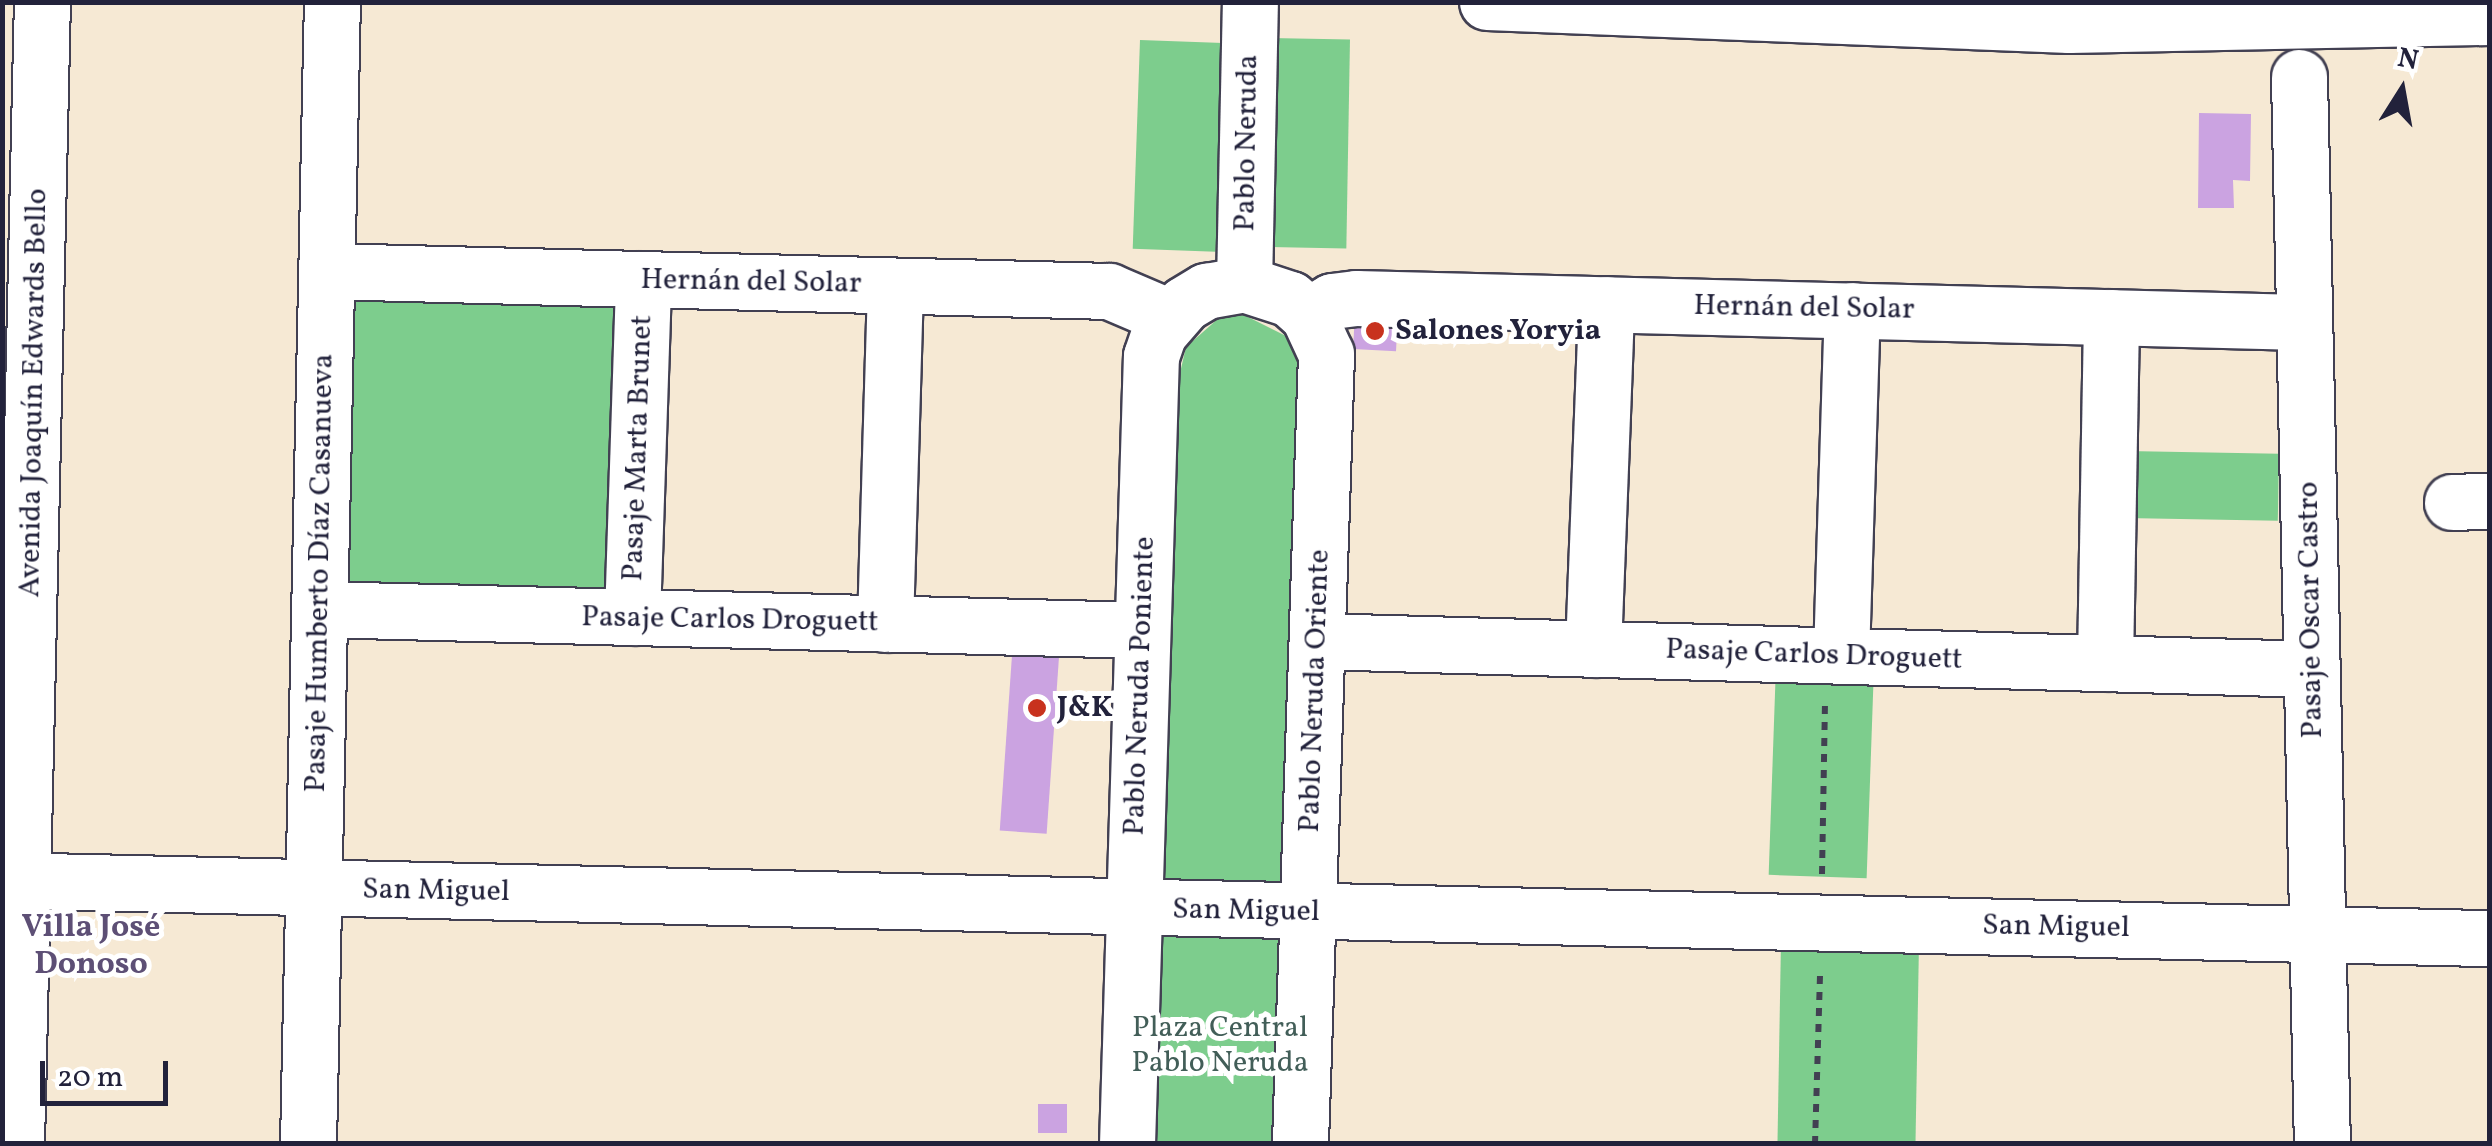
<!DOCTYPE html>
<meta charset="utf-8">
<style>
body{margin:0}
#map{position:relative;width:2492px;height:1146px;overflow:hidden;background:#f6e9d4;font-family:Vollkorn,serif}
div>[style]{position:absolute}
.green>*{inset:0;background:#7dcd8d;transform-origin:0 0}
.building>*{inset:0;background:#cba3e1;transform-origin:0 0}
.path>*{height:6px;margin-top:-3px;transform-origin:0;background:repeating-linear-gradient(90deg,#424052 0 8px,transparent 0 16px)}
.roads{filter:drop-shadow(2px 0 #424052) drop-shadow(-2px 0 #424052) drop-shadow(0 2px #424052) drop-shadow(0 -2px #424052)}
.minor>*{height:55px;margin:-27.5px;padding:0 27.5px;transform-origin:27.5px;border-radius:27.5px;background:#fff}
.dots>*{width:28px;height:28px;translate:-50% -50%;box-sizing:border-box;border:5px solid #fff;border-radius:50%}
span{translate:-50% -50%;white-space:nowrap;text-align:center;line-height:1.15;-webkit-text-stroke:10px #fff;paint-order:stroke}
.street-label{font-size:30px;color:#22223b}
.poi-label{font-size:30px;color:#22223b;font-weight:700}
.left{translate:0 -50%;text-align:left}
.park-label{font-size:30px;color:#425e58}
.neighbourhood-label{font-size:32px;color:#5d4f75;font-weight:700}
.frame{position:absolute;inset:0;border:5px solid #22223b;pointer-events:none}
.north{position:absolute;left:2352px;top:40px;width:100px;height:100px;-webkit-text-stroke:8px #fff;paint-order:stroke;rotate:11deg;font-size:28px;font-weight:700;line-height:40px;text-align:center;color:#22223b}
.north::after{content:'';display:block;margin:auto;width:35px;height:45px;background:#22223b;clip-path:polygon(50% 0,100% 100%,50% 72%,0 100%)}
.scale{position:absolute;left:40px;top:1061px;width:128px;height:45px;box-sizing:border-box;border:5px solid #22223b;border-top:0;padding-left:12px;font-size:30px;line-height:35px;white-space:nowrap;color:#22223b;-webkit-text-stroke:8px #fff;paint-order:stroke}
</style>
<div id="map">
<div class="green">
<i style="left:1266px;top:38px;width:84px;height:209px;rotate:1deg"></i>
<i style="left:1140px;top:40px;width:83px;height:209px;rotate:2deg"></i>
<i style="left:349px;top:290px;width:271px;height:309px;rotate:1deg"></i>
<i style="clip-path:polygon(1244px 315px,1288px 337px,1300px 369px,1284px 1143px,1149px 1144px,1180px 373px,1186px 347px,1220px 317px)"></i>
<i style="left:2126px;top:451px;width:153px;height:67px;rotate:1deg"></i>
<i style="left:1776px;top:665px;width:98px;height:210px;rotate:2deg"></i>
<i style="left:1781px;top:941px;width:138px;height:203px;rotate:1deg"></i>
</div>
<div class="building">
<i style="clip-path:polygon(2199px 113px,2251px 114px,2250px 181px,2233px 180px,2234px 208px,2198px 208px)"></i>
<i style="left:1355px;top:312px;width:43px;height:37px;rotate:3deg"></i>
<i style="left:1013px;top:641px;width:47px;height:190px;rotate:4deg"></i>
<i style="left:1038px;top:1104px;width:29px;height:29px"></i>
</div>
<div class="path">
<i style="left:1822px;top:874px;width:173px;rotate:-89deg"></i>
<i style="left:1815px;top:1144px;width:173px;rotate:-88.3deg"></i>
</div>
<div class="roads">
<div class="minor">
<i style="left:1487px;top:2px;width:582px;rotate:2.26deg"></i>
<i style="left:2069px;top:25px;width:421px;rotate:-1.1deg"></i>
<i style="left:2299px;top:77px;width:1067px;rotate:88.77deg"></i>
<i style="left:326px;top:271px;width:783px;rotate:1.46deg"></i>
<i style="left:1109px;top:291px;width:66px;rotate:23.1deg"></i>
<i style="left:1244px;top:284px;width:282px;rotate:-88.8deg"></i>
<i style="left:1308px;top:315px;width:28px;rotate:-30deg"></i>
<i style="left:1332px;top:301px;width:24px;rotate:-7deg"></i>
<i style="left:1356px;top:298px;width:948px;rotate:1.45deg"></i>
<i style="left:2452px;top:502px;width:38px;rotate:-2deg"></i>
<i style="left:319px;top:609px;width:822px;rotate:1.46deg"></i>
<i style="left:632px;top:617px;width:338px;rotate:-88.1deg"></i>
<i style="left:885px;top:624px;width:338px;rotate:-88.3deg"></i>
<i style="left:1317px;top:641px;width:995px;rotate:1.61deg"></i>
<i style="left:1593px;top:649px;width:345px;rotate:-87.8deg"></i>
<i style="left:1841px;top:655px;width:345px;rotate:-88.2deg"></i>
<i style="left:2105px;top:663px;width:346px;rotate:-89deg"></i>
<i style="left:2px;top:880px;width:2489px;rotate:1.34deg"></i>
<i style="left:16px;top:1144px;width:1142px;rotate:-88.7deg"></i>
<i style="left:308px;top:1144px;width:1142px;rotate:-88.8deg"></i>
<i style="left:1127px;top:1144px;width:788px;rotate:-88.26deg"></i>
<i style="left:1151px;top:356px;width:24px;rotate:-71deg"></i>
<i style="left:1159px;top:333px;width:38px;rotate:-49deg"></i>
<i style="left:1184px;top:304px;width:26px;rotate:-31deg"></i>
<i style="left:1206px;top:291px;width:39px;rotate:-10deg"></i>
<i style="left:1244px;top:284px;width:48px;rotate:18.1deg"></i>
<i style="left:1290px;top:299px;width:24px;rotate:42deg"></i>
<i style="left:1308px;top:315px;width:43px;rotate:65.2deg"></i>
<i style="left:1326px;top:354px;width:790px;rotate:91.89deg"></i>
</div>
</div>
<div class="dots">
<i style="left:1375px;top:331px;background:#c8321e"></i>
<i style="left:1037px;top:708px;background:#c8321e"></i>
</div>
<div class="street-label">
<span style="left:1247px;top:143px;rotate:-89deg">Pablo Neruda</span>
<span style="left:751px;top:282px;rotate:1deg">Hernán del Solar</span>
<span style="left:1804px;top:308px;rotate:1deg">Hernán del Solar</span>
<span style="left:34px;top:393px;rotate:-89deg">Avenida Joaquín Edwards Bello</span>
<span style="left:638px;top:448px;rotate:-88deg">Pasaje Marta Brunet</span>
<span style="left:320px;top:573px;rotate:-89deg">Pasaje Humberto Díaz Casanueva</span>
<span style="left:2311px;top:610px;rotate:-91deg">Pasaje Oscar Castro</span>
<span style="left:730px;top:620px;rotate:1deg">Pasaje Carlos Droguett</span>
<span style="left:1814px;top:655px;rotate:2deg">Pasaje Carlos Droguett</span>
<span style="left:1140px;top:686px;rotate:-88deg">Pablo Neruda Poniente</span>
<span style="left:1315px;top:691px;rotate:-88deg">Pablo Neruda Oriente</span>
<span style="left:436px;top:891px;rotate:1deg">San Miguel</span>
<span style="left:1246px;top:911px;rotate:1deg">San Miguel</span>
<span style="left:2056px;top:927px;rotate:1deg">San Miguel</span>
</div>
<div class="poi-label">
<span class="left" style="left:1395px;top:331px">Salones Yoryia</span>
<span class="left" style="left:1057px;top:708px">J&amp;K</span>
</div>
<div class="park-label">
<span style="left:1220px;top:1045px">Plaza Central<br>Pablo Neruda</span>
</div>
<div class="neighbourhood-label">
<span style="left:91px;top:947px">Villa José<br>Donoso</span>
</div>
<div class="frame"></div>
<div class="north">N</div>
<div class="scale">20 m</div>
</div>
